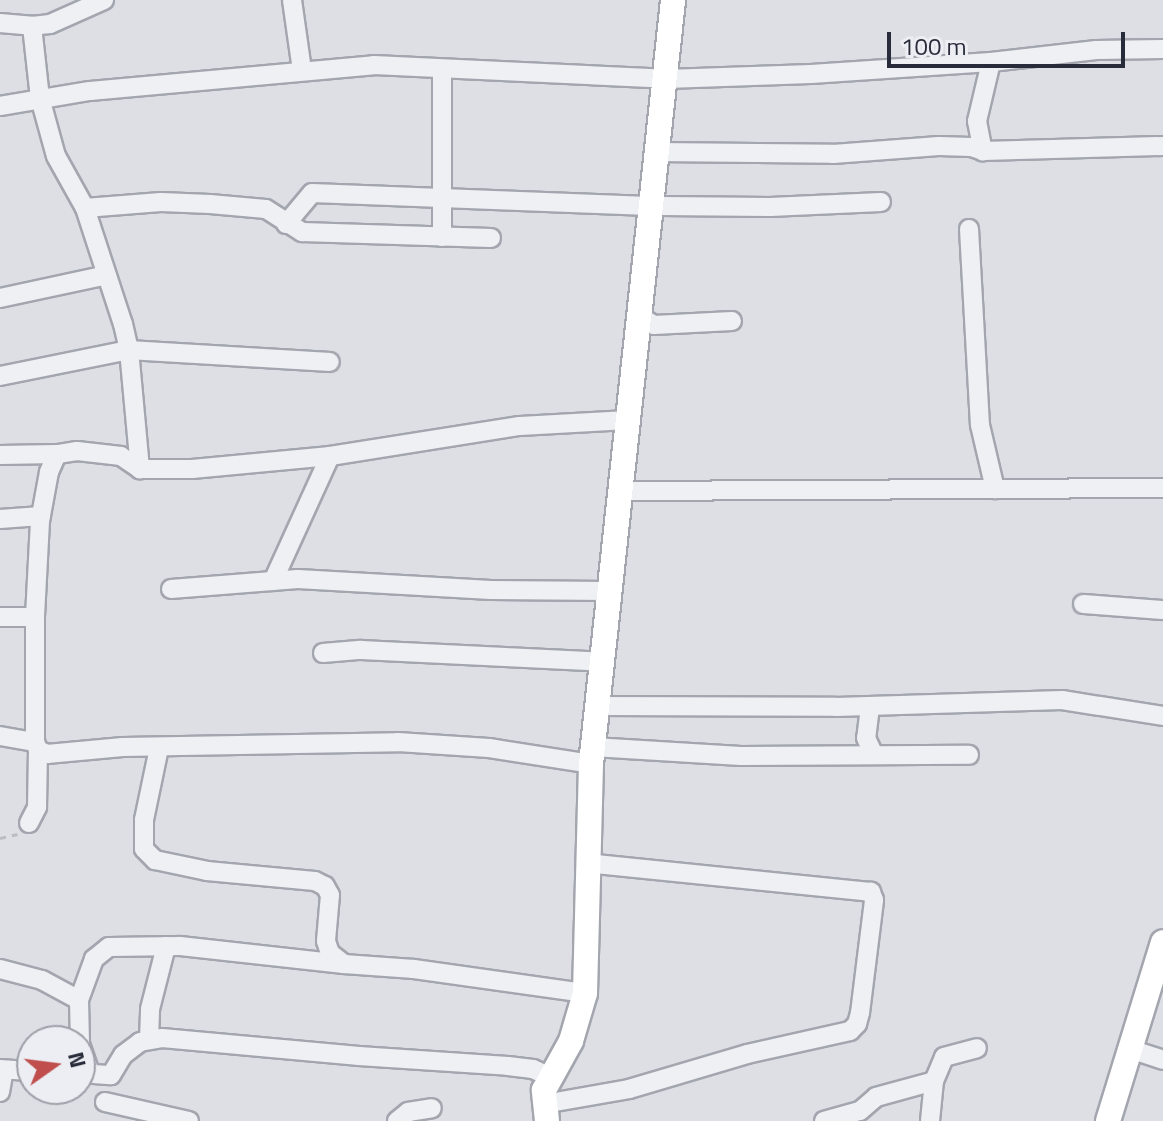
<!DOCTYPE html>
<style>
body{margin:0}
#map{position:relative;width:1163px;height:1121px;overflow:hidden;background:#dddfe5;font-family:"Titillium Web",sans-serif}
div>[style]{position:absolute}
.path>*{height:3px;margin-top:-1.5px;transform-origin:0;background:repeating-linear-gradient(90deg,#bbbdc4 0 6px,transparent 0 12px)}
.roads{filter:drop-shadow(2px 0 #a3a6ae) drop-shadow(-2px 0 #a3a6ae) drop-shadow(0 2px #a3a6ae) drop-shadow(0 -2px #a3a6ae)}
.street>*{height:18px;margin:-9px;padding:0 9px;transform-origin:9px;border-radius:9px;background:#eff0f4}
.secondary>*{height:24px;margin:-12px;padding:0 12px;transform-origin:12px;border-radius:12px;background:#fff}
span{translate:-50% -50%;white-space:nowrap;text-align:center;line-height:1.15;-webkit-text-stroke:7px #eceef3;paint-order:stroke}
.north{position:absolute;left:16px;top:1025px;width:80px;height:80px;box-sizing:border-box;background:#eceef3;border:2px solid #9ea0a9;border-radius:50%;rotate:76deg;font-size:22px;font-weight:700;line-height:32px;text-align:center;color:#282c3a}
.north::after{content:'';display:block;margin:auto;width:28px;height:36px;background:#bf4e4d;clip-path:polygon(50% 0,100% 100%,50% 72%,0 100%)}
.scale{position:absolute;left:887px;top:32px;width:238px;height:36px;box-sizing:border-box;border:4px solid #282c3a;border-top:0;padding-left:10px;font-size:24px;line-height:28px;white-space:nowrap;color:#282c3a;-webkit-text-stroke:6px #eceef3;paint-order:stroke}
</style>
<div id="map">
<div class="path">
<i style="left:0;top:838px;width:18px;rotate:-13deg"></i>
</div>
<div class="roads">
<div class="street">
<i style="left:104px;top:0;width:59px;rotate:156deg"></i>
<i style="left:50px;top:24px;width:18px;rotate:174deg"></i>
<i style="left:32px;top:26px;width:72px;rotate:83.7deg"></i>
<i style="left:40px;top:98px;width:60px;rotate:74.6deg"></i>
<i style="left:56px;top:156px;width:60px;rotate:60.9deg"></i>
<i style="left:85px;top:208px;width:122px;rotate:71.9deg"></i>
<i style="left:123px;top:324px;width:27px;rotate:77deg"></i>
<i style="left:129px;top:350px;width:120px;rotate:84.7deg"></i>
<i style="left:140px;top:469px;width:23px;rotate:-146deg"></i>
<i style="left:121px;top:456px;width:44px;rotate:-173.5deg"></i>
<i style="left:77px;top:451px;width:20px;rotate:171deg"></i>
<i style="left:57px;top:454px;width:20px;rotate:114deg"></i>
<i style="left:49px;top:472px;width:50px;rotate:100.4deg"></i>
<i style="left:40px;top:521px;width:96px;rotate:93deg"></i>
<i style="left:35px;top:617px;width:125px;rotate:90deg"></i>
<i style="left:35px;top:742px;width:9px;rotate:69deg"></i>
<i style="left:38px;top:750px;width:10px;rotate:24deg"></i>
<i style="left:47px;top:754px;width:76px;rotate:-5.3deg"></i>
<i style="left:123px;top:747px;width:275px;rotate:-1deg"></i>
<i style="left:398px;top:742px;width:91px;rotate:3.8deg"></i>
<i style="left:489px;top:748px;width:103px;rotate:8.9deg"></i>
<i style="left:292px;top:0;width:71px;rotate:81.9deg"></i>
<i style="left:0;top:23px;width:32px;rotate:5deg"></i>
<i style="left:991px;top:62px;width:61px;rotate:103.3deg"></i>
<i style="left:977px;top:121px;width:31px;rotate:79deg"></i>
<i style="left:983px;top:151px;width:180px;rotate:-1.6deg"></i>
<i style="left:0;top:106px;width:91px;rotate:-9.5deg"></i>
<i style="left:90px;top:91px;width:285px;rotate:-5.2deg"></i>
<i style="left:374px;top:65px;width:292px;rotate:2.7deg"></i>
<i style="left:666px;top:79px;width:145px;rotate:-2deg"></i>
<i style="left:811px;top:74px;width:180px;rotate:-3.8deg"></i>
<i style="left:991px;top:62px;width:106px;rotate:-6.5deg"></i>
<i style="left:1096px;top:50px;width:67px;rotate:-0.9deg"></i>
<i style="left:656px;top:152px;width:177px;rotate:0.6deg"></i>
<i style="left:833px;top:154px;width:106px;rotate:-4.3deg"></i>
<i style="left:939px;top:146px;width:32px;rotate:2deg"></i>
<i style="left:971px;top:147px;width:13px;rotate:18deg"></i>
<i style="left:85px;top:208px;width:76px;rotate:-4.5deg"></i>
<i style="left:161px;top:202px;width:49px;rotate:2.3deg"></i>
<i style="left:210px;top:204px;width:56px;rotate:5.1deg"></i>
<i style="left:266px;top:209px;width:43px;rotate:32.6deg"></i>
<i style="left:302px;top:232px;width:189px;rotate:1.8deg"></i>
<i style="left:286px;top:224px;width:40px;rotate:-50deg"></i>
<i style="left:312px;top:193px;width:337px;rotate:2.2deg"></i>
<i style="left:649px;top:206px;width:121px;rotate:0.5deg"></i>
<i style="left:770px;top:207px;width:111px;rotate:-2.6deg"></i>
<i style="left:969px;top:229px;width:196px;rotate:86.8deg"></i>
<i style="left:980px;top:425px;width:66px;rotate:76.8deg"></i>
<i style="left:442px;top:237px;width:167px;rotate:-90deg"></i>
<i style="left:0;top:298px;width:109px;rotate:-12.1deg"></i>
<i style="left:639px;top:316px;width:17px;rotate:31deg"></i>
<i style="left:654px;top:325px;width:78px;rotate:-2.9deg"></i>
<i style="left:0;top:376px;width:132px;rotate:-11.4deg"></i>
<i style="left:129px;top:350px;width:201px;rotate:3.4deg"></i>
<i style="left:0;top:455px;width:57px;rotate:-1deg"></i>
<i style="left:140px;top:469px;width:52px"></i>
<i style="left:192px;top:469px;width:139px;rotate:-5.4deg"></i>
<i style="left:330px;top:456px;width:192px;rotate:-9deg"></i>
<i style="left:520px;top:426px;width:108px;rotate:-3.2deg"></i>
<i style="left:623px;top:491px;width:540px;rotate:-0.32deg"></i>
<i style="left:0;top:519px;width:41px;rotate:-4.2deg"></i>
<i style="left:273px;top:581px;width:137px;rotate:-65.5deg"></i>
<i style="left:171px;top:589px;width:127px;rotate:-4.5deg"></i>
<i style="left:298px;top:579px;width:193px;rotate:3.3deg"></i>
<i style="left:491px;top:590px;width:118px;rotate:0.5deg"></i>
<i style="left:1083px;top:604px;width:80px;rotate:4.3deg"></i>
<i style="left:0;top:617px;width:35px"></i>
<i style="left:323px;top:653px;width:38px;rotate:-5deg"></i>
<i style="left:361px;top:650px;width:242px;rotate:2.8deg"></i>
<i style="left:598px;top:706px;width:238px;rotate:0.2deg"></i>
<i style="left:836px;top:707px;width:226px;rotate:-1.8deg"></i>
<i style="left:1062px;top:700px;width:102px;rotate:9deg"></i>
<i style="left:870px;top:707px;width:31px;rotate:97deg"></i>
<i style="left:866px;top:738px;width:17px;rotate:65deg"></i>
<i style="left:0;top:736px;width:36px;rotate:10deg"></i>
<i style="left:593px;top:747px;width:148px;rotate:3.5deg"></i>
<i style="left:741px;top:756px;width:228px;rotate:-0.3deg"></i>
<i style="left:159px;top:748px;width:74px;rotate:101.8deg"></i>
<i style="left:144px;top:820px;width:29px;rotate:90deg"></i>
<i style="left:144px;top:849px;width:16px;rotate:45deg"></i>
<i style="left:155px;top:860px;width:53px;rotate:11.9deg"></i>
<i style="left:207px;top:871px;width:108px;rotate:5.3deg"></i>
<i style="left:315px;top:881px;width:11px;rotate:27deg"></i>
<i style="left:325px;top:886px;width:10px;rotate:61deg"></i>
<i style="left:330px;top:895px;width:46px;rotate:95deg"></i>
<i style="left:326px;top:941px;width:13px;rotate:72deg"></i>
<i style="left:330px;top:953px;width:18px;rotate:38deg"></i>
<i style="left:344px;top:964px;width:70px;rotate:4.1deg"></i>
<i style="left:414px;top:969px;width:173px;rotate:8deg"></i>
<i style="left:29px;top:823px;width:18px;rotate:-63deg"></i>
<i style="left:37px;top:807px;width:57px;rotate:-89deg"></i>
<i style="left:0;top:969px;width:43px;rotate:14.7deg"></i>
<i style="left:42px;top:980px;width:42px;rotate:28.4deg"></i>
<i style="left:149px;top:1040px;width:31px;rotate:-88deg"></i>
<i style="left:150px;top:1009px;width:65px;rotate:-75.7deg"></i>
<i style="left:1130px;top:1049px;width:35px;rotate:18deg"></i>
<i style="left:0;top:1069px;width:32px;rotate:4deg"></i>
<i style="left:80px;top:1073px;width:31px;rotate:4deg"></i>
<i style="left:111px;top:1075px;width:23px;rotate:-59deg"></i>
<i style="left:123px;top:1055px;width:21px;rotate:-37deg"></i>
<i style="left:140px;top:1042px;width:22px;rotate:-10deg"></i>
<i style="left:162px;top:1038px;width:198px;rotate:5.2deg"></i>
<i style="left:359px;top:1056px;width:149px;rotate:3.8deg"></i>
<i style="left:508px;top:1066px;width:25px;rotate:7deg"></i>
<i style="left:533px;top:1069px;width:19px;rotate:25deg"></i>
<i style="left:90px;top:1073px;width:31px;rotate:-109deg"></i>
<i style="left:80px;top:1044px;width:44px;rotate:-91.3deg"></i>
<i style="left:79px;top:1000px;width:44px;rotate:-69.9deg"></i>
<i style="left:94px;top:959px;width:19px;rotate:-39deg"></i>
<i style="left:109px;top:947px;width:71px;rotate:-0.8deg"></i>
<i style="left:180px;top:946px;width:165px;rotate:6.3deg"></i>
<i style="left:0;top:1092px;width:22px;rotate:-80deg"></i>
<i style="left:105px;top:1102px;width:86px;rotate:12.7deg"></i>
<i style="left:544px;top:1104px;width:86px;rotate:-10deg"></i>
<i style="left:629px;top:1089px;width:123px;rotate:-16.5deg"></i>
<i style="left:747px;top:1054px;width:106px;rotate:-12.6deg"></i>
<i style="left:850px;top:1031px;width:10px;rotate:-45deg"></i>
<i style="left:857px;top:1024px;width:11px;rotate:-75deg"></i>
<i style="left:860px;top:1013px;width:114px;rotate:-82.9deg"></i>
<i style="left:874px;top:900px;width:9px;rotate:-111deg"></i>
<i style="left:871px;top:892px;width:285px;rotate:-174.2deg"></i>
<i style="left:397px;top:1121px;width:14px;rotate:-39deg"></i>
<i style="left:408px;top:1112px;width:24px;rotate:-9deg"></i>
<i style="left:824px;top:1121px;width:37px;rotate:-16deg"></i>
<i style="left:860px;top:1111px;width:21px;rotate:-41deg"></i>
<i style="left:876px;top:1097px;width:60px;rotate:-15.4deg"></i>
<i style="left:934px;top:1081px;width:26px;rotate:-67deg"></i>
<i style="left:944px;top:1057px;width:34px;rotate:-15deg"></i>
<i style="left:930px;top:1121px;width:40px;rotate:-84.3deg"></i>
</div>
<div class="secondary">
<i style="left:547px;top:1121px;width:31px;rotate:-96deg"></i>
<i style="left:544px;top:1090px;width:56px;rotate:-61.1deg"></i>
<i style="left:571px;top:1041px;width:50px;rotate:-73.7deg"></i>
<i style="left:585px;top:993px;width:229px;rotate:-88.5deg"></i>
<i style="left:591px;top:764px;width:768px;rotate:-83.87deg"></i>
<i style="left:1108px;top:1121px;width:187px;rotate:-72.9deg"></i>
</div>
</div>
<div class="north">N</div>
<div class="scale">100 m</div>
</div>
